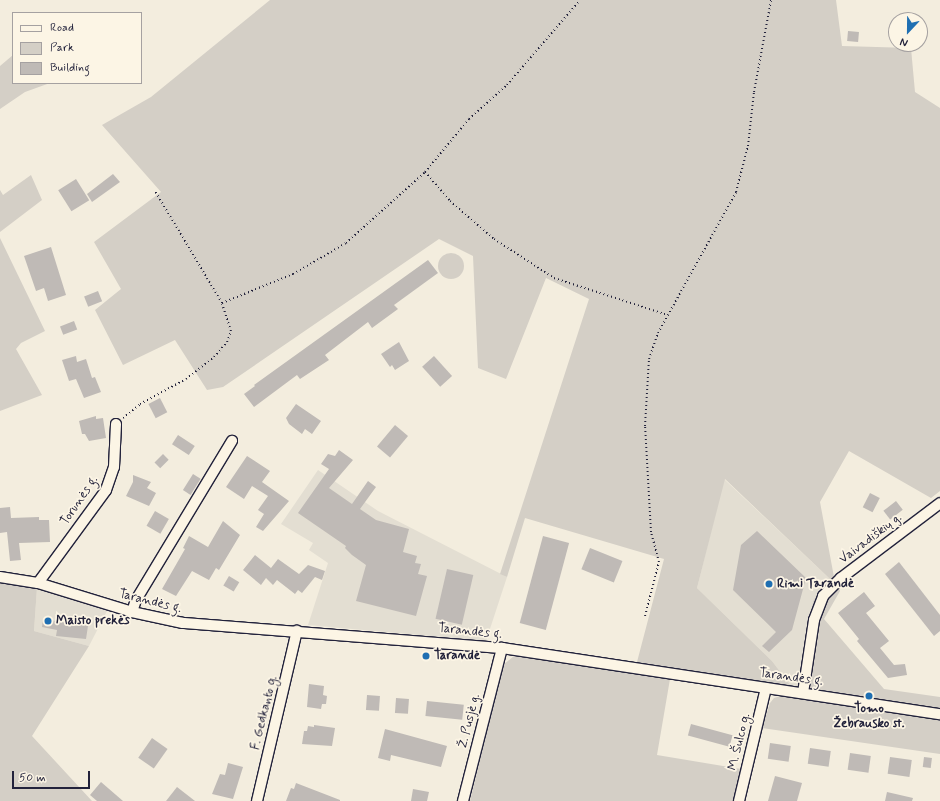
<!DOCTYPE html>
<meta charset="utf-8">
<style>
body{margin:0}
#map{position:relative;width:940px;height:801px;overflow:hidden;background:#f3edde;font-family:Mynerve,sans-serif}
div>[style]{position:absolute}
.built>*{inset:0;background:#e3ded2}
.green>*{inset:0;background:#d4cfc6}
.round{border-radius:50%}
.building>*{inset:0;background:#bfbab6;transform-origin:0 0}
.path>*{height:2px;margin-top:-1px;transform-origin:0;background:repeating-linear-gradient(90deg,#22223b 0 1px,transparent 0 4px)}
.roads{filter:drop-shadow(1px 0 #22223b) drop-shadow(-1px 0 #22223b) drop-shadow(0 1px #22223b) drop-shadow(0 -1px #22223b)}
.minor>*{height:10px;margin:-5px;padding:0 5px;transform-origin:5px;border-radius:5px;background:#fcf5e5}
.dots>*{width:11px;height:11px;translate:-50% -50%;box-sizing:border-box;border:2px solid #fcf5e5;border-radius:50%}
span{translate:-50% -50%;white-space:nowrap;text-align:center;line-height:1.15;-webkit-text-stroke:3.5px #fcf5e5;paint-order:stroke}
.street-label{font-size:13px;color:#22223b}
.poi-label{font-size:13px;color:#22223b;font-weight:700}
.left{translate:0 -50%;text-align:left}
.legend{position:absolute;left:12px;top:12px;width:130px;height:72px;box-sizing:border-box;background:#fcf5e5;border:1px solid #a5a1a1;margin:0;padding:5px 7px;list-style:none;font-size:12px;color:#22223b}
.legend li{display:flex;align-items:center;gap:8px;height:20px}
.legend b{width:20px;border:1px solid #a5a1a1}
.north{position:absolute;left:888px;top:12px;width:40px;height:40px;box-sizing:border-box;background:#fcf5e5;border:1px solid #a5a1a1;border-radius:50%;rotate:202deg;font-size:11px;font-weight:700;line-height:16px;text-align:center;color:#22223b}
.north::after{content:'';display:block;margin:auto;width:14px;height:18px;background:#1f6fb2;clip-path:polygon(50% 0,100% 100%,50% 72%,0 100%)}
.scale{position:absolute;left:12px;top:771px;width:78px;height:18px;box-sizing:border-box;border:2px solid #22223b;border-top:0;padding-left:5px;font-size:12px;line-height:14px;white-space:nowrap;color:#22223b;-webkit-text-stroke:3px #fcf5e5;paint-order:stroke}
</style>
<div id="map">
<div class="built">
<i style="clip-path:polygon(318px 470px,378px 511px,507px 577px,486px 641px,308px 625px,328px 563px,309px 550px,313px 543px,281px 524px)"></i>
<i style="clip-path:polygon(724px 479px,830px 579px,813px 601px,798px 687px,791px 686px,772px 661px,697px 588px)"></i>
<i style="clip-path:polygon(37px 588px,107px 611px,89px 646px,34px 631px)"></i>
</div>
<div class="green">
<i style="clip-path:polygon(270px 0,836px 0,842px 46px,911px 48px,915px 92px,940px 108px,940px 491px,931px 498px,849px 451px,820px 502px,834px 577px,840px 591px,824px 619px,884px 689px,940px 697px,940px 709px,798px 687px,813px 601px,830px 579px,725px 479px,697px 588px,772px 661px,791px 686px,637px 662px,664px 559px,525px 518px,507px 577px,500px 574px,589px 299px,546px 278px,506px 379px,478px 368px,473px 256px,439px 239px,223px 387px,207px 390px,175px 340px,123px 365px,95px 310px,121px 289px,94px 242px,161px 192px,102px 125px,151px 97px)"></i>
<i style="clip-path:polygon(13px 55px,13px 83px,50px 83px,25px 92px,0 109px,0 66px)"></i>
<i style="clip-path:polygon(31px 175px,42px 200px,0 232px,0 190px,3px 195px)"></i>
<i style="clip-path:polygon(0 238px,45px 331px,21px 343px,16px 349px,42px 395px,0 411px)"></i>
<i class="round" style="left:438px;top:253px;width:26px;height:26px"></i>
<i style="clip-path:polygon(0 582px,37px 588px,34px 631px,89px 646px,32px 736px,92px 801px,0 801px)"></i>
<i style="clip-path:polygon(514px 656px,670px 679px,657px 755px,741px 769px,733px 801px,470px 801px,503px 665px)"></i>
<i style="clip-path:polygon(784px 695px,940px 719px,940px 754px,762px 728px,770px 703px,774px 698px)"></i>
</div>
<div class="building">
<i style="left:848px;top:31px;width:11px;height:10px;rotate:5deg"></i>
<i style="clip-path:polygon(113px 174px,120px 182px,92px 202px,87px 194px)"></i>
<i style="left:76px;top:179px;width:25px;height:21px;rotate:58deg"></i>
<i style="clip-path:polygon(51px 247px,66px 295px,48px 301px,44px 288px,36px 291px,24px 256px)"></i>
<i style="clip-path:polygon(428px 260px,438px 273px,394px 305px,398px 309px,372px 328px,368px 322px,325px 355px,329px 360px,300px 379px,297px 375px,254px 407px,244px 394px,255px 386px,254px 385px)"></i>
<i style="left:98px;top:291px;width:11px;height:15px;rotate:68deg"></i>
<i style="left:74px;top:321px;width:9px;height:15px;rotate:69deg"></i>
<i style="clip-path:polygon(399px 342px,409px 361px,395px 370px,392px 365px,390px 367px,381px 354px)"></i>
<i style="clip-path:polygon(76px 356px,77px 362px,86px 359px,92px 378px,95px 377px,101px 392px,84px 398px,76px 379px,69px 381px,62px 360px)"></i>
<i style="left:434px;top:356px;width:27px;height:16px;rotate:48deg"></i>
<i style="left:160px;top:398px;width:16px;height:13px;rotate:63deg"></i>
<i style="clip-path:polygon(296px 404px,321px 421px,312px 434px,305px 429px,302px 434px,289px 424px,286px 418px)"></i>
<i style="clip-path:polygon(96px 416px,96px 419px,103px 418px,106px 438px,89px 441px,85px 434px,82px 434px,79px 421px)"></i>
<i style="left:395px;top:425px;width:17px;height:28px;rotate:40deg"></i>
<i style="left:178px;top:435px;width:20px;height:11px;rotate:33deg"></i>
<i style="clip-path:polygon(339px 450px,353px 460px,329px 488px,352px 504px,368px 481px,376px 487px,360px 509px,376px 520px,409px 529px,403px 552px,417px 556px,415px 563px,421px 564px,418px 574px,427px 576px,416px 616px,356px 601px,366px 565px,352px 555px,345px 548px,346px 546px,298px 513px,329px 469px,321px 464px,328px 454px,335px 456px)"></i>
<i style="left:163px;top:454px;width:8px;height:12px;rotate:45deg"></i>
<i style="clip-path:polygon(247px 456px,270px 471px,262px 482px,289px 501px,263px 531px,256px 527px,264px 514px,258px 510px,268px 496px,252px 486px,244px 499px,226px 487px)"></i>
<i style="left:193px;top:474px;width:9px;height:19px;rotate:32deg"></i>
<i style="clip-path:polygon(133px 475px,151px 482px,147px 488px,156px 493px,149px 506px,126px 496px,133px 482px)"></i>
<i style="left:870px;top:493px;width:11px;height:16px;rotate:27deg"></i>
<i style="left:896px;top:501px;width:11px;height:16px;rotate:52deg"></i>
<i style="clip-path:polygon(10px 507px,11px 518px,39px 517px,39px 520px,49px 520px,50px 542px,19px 543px,21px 560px,10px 561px,7px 532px,0 533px,0 508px)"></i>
<i style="left:155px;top:511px;width:16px;height:17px;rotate:30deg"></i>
<i style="clip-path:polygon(223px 521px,240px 535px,219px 570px,216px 568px,209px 580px,192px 571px,176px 596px,162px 589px,185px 549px,183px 548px,189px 536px,208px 547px)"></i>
<i style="clip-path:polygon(757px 531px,806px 578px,792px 630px,769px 652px,762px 646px,776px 632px,733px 590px,741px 545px)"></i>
<i style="left:543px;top:536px;width:27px;height:90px;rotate:15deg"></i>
<i style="left:590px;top:548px;width:35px;height:23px;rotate:22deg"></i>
<i style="clip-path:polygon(255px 555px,271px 568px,278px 559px,299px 574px,308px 565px,325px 571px,322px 580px,315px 577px,302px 593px,298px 590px,295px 594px,277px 580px,273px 585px,266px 578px,261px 585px,243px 570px)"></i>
<i style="clip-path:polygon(899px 562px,940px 615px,940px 631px,934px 636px,885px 574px)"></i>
<i style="left:447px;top:569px;width:27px;height:51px;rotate:13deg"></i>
<i style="left:229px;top:576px;width:12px;height:11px;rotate:31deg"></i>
<i style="clip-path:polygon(864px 592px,875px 606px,866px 613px,889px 641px,880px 648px,894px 665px,905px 664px,907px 675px,888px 678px,857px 641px,859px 639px,838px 613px)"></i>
<i style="clip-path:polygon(43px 619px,88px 626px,86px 639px,56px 636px,57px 630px,42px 627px)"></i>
<i style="clip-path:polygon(309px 684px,324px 686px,323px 695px,327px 696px,326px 704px,322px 704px,321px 709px,307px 707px)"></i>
<i style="left:367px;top:695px;width:13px;height:15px;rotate:4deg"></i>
<i style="left:396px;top:698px;width:13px;height:15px;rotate:4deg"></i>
<i style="left:427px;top:701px;width:37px;height:15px;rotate:6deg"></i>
<i style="left:691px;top:724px;width:43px;height:12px;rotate:15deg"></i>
<i style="clip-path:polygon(314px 725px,335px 728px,332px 746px,302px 744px,304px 731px,307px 731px,308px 726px,314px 727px)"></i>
<i style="clip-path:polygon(385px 729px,447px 746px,441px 767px,391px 755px,390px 761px,378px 758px)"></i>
<i style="left:152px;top:738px;width:19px;height:24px;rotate:35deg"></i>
<i style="left:770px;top:743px;width:21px;height:16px;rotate:8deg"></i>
<i style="left:810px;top:748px;width:21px;height:16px;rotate:8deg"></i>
<i style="left:850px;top:753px;width:21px;height:17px;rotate:8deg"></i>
<i style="left:890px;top:757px;width:22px;height:17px;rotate:8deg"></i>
<i style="left:924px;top:757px;width:8px;height:10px;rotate:7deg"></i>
<i style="clip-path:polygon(228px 763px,243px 767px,233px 799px,212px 794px,220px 774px,225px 775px)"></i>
<i style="clip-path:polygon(775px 776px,802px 783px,797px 801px,768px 801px)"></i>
<i style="clip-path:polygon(101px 782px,123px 801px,97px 801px,90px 795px)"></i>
<i style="clip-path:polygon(296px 783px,340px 800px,340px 801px,286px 801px,291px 788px,294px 789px)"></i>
<i style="clip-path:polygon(177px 787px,195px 801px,166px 801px)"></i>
<i style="clip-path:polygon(413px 789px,429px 792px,427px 801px,411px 801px)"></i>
<i style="clip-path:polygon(887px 792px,913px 798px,912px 801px,885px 801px)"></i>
</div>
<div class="path">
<i style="left:425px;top:172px;width:38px;rotate:49deg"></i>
<i style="left:450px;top:201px;width:58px;rotate:40.8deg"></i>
<i style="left:494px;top:239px;width:72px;rotate:33deg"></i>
<i style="left:554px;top:278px;width:120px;rotate:18deg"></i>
<i style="left:222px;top:303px;width:77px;rotate:-22.2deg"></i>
<i style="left:293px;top:274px;width:61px;rotate:-30.3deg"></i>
<i style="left:346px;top:243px;width:106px;rotate:-41.9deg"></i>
<i style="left:425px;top:172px;width:69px;rotate:-50.3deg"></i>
<i style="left:469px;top:119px;width:51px;rotate:-41.8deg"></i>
<i style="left:507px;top:85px;width:112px;rotate:-49.3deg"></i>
<i style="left:123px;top:418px;width:22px;rotate:-39deg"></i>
<i style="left:140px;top:404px;width:52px;rotate:-28.5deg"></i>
<i style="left:186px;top:379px;width:36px;rotate:-38deg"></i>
<i style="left:214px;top:357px;width:20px;rotate:-49deg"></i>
<i style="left:227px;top:342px;width:12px;rotate:-70deg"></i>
<i style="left:231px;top:331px;width:29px;rotate:-108deg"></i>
<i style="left:222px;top:303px;width:131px;rotate:-120.9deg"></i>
<i style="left:645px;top:616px;width:56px;rotate:-75.5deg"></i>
<i style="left:659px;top:562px;width:31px;rotate:-105deg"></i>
<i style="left:651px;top:532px;width:106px;rotate:-93.2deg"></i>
<i style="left:645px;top:426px;width:67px;rotate:-86.6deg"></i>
<i style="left:649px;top:359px;width:28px;rotate:-71deg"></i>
<i style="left:658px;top:333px;width:161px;rotate:-61deg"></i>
<i style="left:736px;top:192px;width:48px;rotate:-75.4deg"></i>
<i style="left:748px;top:146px;width:54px;rotate:-83.7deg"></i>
<i style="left:754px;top:92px;width:94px;rotate:-79.5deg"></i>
</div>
<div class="roads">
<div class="minor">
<i style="left:0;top:577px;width:38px;rotate:9deg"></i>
<i style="left:38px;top:583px;width:98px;rotate:17.1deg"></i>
<i style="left:132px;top:612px;width:52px;rotate:12.2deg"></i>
<i style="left:183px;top:623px;width:320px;rotate:4.5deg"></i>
<i style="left:502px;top:648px;width:443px;rotate:8.6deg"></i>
<i style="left:38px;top:583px;width:115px;rotate:-53.8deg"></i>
<i style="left:106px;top:490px;width:24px;rotate:-71deg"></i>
<i style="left:114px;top:467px;width:43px;rotate:-87.3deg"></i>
<i style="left:132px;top:612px;width:13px;rotate:-72deg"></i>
<i style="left:136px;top:600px;width:186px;rotate:-58.9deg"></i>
<i style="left:803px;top:693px;width:74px;rotate:-81.4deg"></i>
<i style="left:814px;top:620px;width:26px;rotate:-69deg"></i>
<i style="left:823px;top:596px;width:25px;rotate:-45deg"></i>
<i style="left:841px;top:578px;width:124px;rotate:-37.1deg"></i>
<i style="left:257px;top:801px;width:175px;rotate:-76.8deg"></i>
<i style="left:463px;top:801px;width:158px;rotate:-75.7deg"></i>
<i style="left:739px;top:801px;width:116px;rotate:-76.6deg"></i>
</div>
</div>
<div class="dots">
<i style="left:769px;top:584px;background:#1f6fb2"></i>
<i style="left:48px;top:621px;background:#1f6fb2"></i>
<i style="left:426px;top:656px;background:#1f6fb2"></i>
<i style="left:869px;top:696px;background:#1f6fb2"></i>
</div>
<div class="street-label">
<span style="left:80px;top:501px;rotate:-56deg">Torunės g.</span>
<span style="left:871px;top:539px;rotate:-37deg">Vaivadiškių g.</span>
<span style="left:150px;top:602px;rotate:14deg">Tarandės g.</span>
<span style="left:470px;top:632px;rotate:6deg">Tarandės g.</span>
<span style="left:791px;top:678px;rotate:8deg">Tarandės g.</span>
<span style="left:265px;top:713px;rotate:-76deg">F. Gedkanto g.</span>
<span style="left:470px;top:721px;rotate:-76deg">Ž. Pusjė g.</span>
<span style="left:740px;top:742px;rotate:-76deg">M. Šulco g.</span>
</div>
<div class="poi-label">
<span class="left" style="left:777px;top:584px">Rimi Tarandė</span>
<span class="left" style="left:56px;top:621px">Maisto prekės</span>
<span class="left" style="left:434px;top:656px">Tarandė</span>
<span style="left:869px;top:717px">Tomo<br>Žebrausko st.</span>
</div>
<ul class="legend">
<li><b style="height:5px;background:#fcf5e5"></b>Road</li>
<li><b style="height:11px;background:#d4cfc6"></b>Park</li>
<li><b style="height:11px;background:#bfbab6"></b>Building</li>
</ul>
<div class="north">N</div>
<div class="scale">50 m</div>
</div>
